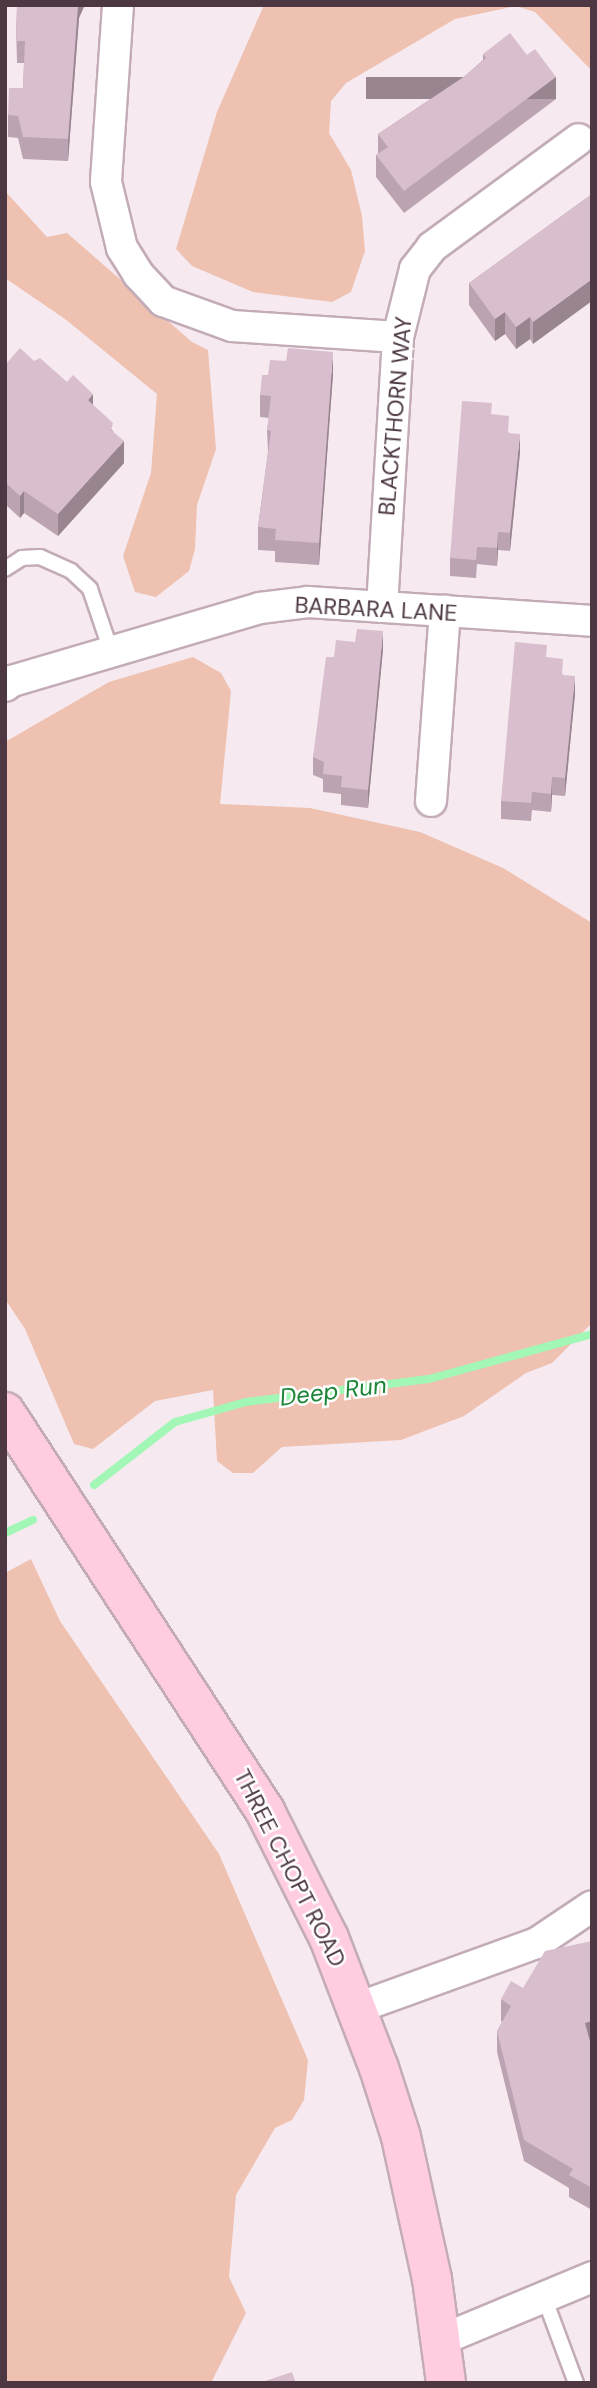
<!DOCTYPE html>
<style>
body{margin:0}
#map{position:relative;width:597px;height:2388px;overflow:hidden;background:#f6eaf0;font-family:"DM Sans",sans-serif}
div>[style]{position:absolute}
.green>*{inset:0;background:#eec1b0}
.stream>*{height:8px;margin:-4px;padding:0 4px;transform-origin:4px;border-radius:4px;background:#a2f7b6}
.roads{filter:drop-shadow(2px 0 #c3acb8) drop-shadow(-2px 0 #c3acb8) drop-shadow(0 2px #c3acb8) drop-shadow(0 -2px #c3acb8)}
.service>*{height:14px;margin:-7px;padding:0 7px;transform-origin:7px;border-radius:7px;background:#fff}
.minor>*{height:30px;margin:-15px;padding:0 15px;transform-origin:15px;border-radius:15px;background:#fff}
.secondary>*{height:38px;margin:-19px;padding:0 19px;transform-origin:19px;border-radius:19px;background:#ffcce1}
.wall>*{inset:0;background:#bba3b1}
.shaded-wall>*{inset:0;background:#988590;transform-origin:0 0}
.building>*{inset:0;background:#d9bece}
span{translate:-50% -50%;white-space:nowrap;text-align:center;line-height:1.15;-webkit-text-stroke:5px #fff;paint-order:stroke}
.street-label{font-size:23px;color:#4c3743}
.water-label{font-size:24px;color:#1d8537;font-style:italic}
.frame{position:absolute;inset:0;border:7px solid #4c3743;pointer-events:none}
</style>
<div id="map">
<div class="green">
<i style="clip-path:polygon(264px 5px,592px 5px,592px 71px,535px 12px,516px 6px,455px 19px,346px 83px,331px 101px,329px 133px,351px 170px,362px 216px,365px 251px,351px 292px,332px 302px,253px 292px,192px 266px,176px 249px,217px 112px)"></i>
<i style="clip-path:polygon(5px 191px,47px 237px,67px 233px,192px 342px,208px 350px,216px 449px,197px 505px,195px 549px,189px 571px,156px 597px,135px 592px,123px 556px,151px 473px,157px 394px,65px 319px,5px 278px)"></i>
<i style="clip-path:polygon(193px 657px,221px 673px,231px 691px,220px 804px,310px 808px,420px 832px,503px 868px,592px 923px,592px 1323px,552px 1363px,526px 1373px,464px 1416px,401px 1440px,282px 1447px,253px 1473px,233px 1473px,217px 1461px,213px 1390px,155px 1401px,93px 1449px,74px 1444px,25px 1329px,5px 1299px,5px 742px,109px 682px)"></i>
<i style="clip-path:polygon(31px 1559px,60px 1621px,219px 1854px,308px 2060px,304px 2100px,292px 2120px,275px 2128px,236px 2195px,229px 2277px,246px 2313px,211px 2383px,5px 2383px,5px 1573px)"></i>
</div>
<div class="stream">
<i style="left:94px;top:1485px;width:103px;rotate:-37.9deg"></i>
<i style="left:175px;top:1422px;width:74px;rotate:-15.7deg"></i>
<i style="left:246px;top:1402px;width:184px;rotate:-7.2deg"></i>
<i style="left:429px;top:1379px;width:169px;rotate:-15.4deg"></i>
<i style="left:5px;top:1533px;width:31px;rotate:-25deg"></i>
</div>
<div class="roads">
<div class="service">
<i style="left:5px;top:569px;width:20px;rotate:-33deg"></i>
<i style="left:22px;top:558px;width:18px;rotate:-3deg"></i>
<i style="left:40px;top:557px;width:34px;rotate:24deg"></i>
<i style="left:71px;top:571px;width:26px;rotate:43deg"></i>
<i style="left:90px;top:589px;width:65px;rotate:71.3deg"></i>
<i style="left:544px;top:2297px;width:92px;rotate:69.6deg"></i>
</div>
<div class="minor">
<i style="left:118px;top:5px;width:177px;rotate:93.9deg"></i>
<i style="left:106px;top:182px;width:68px;rotate:76.4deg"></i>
<i style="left:122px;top:248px;width:31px;rotate:58deg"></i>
<i style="left:138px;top:274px;width:37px;rotate:47deg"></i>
<i style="left:163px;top:301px;width:73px;rotate:19.9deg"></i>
<i style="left:232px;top:326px;width:166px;rotate:3.8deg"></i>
<i style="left:382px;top:607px;width:270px;rotate:-86.6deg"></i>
<i style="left:398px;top:337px;width:70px;rotate:-76deg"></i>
<i style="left:415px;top:269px;width:28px;rotate:-52deg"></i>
<i style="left:432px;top:247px;width:182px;rotate:-36.3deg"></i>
<i style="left:5px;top:686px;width:9px;rotate:-36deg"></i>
<i style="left:12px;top:681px;width:259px;rotate:-16.4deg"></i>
<i style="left:260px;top:608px;width:48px;rotate:-7.1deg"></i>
<i style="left:308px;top:602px;width:285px;rotate:3.8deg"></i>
<i style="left:431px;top:801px;width:191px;rotate:-85.8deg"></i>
<i style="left:357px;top:2008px;width:191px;rotate:-19.9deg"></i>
<i style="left:537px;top:1943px;width:66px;rotate:-33.9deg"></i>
<i style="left:441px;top:2340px;width:164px;rotate:-22.6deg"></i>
</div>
<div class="secondary">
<i style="left:5px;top:1412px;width:476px;rotate:56.9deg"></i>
<i style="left:265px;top:1811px;width:142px;rotate:63.3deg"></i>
<i style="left:329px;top:1938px;width:139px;rotate:69deg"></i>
<i style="left:379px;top:2068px;width:72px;rotate:72.3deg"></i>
<i style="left:401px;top:2137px;width:145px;rotate:77.7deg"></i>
<i style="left:432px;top:2279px;width:105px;rotate:82.3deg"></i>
</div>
</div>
<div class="wall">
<i style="clip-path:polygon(84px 5px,79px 18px,68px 161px,23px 159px,18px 138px,8px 137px,8px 115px,23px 88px,24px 63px,17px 63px,16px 23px)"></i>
<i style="clip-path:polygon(483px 54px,556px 99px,404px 213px,376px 177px,376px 155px,378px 154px,378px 134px,465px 76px,483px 60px)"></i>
<i style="clip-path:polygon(592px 194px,533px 344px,530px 339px,516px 349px,505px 334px,495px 341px,469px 305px,469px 283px)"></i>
<i style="clip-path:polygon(34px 361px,93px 405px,113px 431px,124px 463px,58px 536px,24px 513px,20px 518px,5px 504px,5px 365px)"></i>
<i style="clip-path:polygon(333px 374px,319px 565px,275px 562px,275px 551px,258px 550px,258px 527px,268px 452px,267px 430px,269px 418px,260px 417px,260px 395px,268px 375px)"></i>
<i style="clip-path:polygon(492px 414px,509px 433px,520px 452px,510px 551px,498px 550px,497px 566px,477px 564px,476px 578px,450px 576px,450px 558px)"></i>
<i style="clip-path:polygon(383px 649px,368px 808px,341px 805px,341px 794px,323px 792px,323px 779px,313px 775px,313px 757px,334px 657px)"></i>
<i style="clip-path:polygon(547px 657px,563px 675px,575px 694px,565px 796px,552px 795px,551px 812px,532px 810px,531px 821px,501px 819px,501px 801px)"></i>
<i style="clip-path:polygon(501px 1999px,592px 2043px,590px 2043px,592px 2049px,592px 2210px,569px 2197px,569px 2188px,524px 2161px,497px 2052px,497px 2031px,502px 2022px,501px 2021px)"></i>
</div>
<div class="shaded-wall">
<i style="clip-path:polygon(78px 5px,84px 5px,84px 7px,79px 18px,68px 161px,68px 139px)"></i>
<i style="left:556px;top:77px;width:22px;height:190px;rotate:90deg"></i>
<i style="clip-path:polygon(592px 279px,592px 301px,533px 344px,533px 322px)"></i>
<i style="clip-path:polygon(505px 312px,505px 334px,495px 341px,495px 319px)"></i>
<i style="clip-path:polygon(530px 317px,530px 339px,516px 349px,516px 327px)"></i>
<i style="clip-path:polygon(333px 352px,333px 374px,319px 565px,319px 543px)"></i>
<i style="clip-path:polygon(93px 394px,93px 416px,88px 400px)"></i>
<i style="clip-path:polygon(520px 434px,520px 452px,510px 551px,510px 533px)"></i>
<i style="clip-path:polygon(124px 441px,124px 463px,58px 536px,58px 514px)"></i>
<i style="clip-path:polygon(24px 491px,24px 513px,20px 518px,20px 496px)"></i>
<i style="clip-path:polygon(498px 532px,498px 550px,497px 566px,497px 548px)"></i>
<i style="clip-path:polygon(383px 631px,383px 649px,368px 808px,368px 790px)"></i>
<i style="clip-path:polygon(575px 676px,575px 694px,565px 796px,565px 778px)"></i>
<i style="clip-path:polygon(552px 777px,552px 795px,551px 812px,551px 794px)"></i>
<i style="left:592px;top:2021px;width:22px;height:7px;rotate:90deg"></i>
</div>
<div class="building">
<i style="clip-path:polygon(17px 5px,78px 5px,68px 139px,23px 137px,18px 116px,8px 115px,9px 88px,23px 88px,25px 41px,17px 41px,16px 23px)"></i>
<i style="clip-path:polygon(510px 33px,527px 55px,535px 49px,556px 77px,404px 191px,376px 155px,388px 147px,378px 134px,465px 76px,486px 58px,483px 54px)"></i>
<i style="clip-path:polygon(592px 194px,592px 279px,533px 322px,530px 317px,516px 327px,505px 312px,495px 319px,469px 283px)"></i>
<i style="clip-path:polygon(20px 348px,34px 361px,40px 358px,67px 382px,73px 375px,93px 394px,88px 400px,113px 423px,111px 430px,124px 441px,58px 514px,24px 491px,20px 496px,5px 482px,5px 365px)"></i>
<i style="clip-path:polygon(288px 348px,333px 352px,319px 543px,275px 540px,276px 529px,258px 527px,271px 431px,267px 430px,271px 396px,260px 395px,262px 375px,268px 375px,270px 360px,286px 361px)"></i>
<i style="clip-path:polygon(462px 401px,492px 403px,491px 414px,509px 416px,508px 433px,520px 434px,510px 533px,498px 532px,497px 548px,477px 547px,476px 560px,450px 558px)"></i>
<i style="clip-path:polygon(357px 629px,383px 631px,368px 790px,341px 787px,342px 776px,323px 774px,324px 762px,313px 757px,326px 657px,334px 657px,336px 640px,355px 642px)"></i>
<i style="clip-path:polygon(515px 642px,547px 645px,546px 657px,563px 659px,562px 675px,575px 676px,565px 778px,552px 777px,551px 794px,532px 792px,531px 803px,501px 801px)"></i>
<i style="clip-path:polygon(592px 1941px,592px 2021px,585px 2023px,592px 2049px,592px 2188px,569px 2175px,573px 2169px,524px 2140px,497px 2031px,511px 2006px,501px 1999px,511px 1981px,523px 1988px,545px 1951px)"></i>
<i style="clip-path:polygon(292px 2372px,296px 2383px,259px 2383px)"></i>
</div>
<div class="street-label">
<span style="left:395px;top:416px;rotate:-85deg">BLACKTHORN WAY</span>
<span style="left:376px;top:609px;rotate:3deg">BARBARA LANE</span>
<span style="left:290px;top:1868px;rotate:63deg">THREE CHOPT ROAD</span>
</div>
<div class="water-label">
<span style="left:333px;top:1391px;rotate:-7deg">Deep Run</span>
</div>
<div class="frame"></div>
</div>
